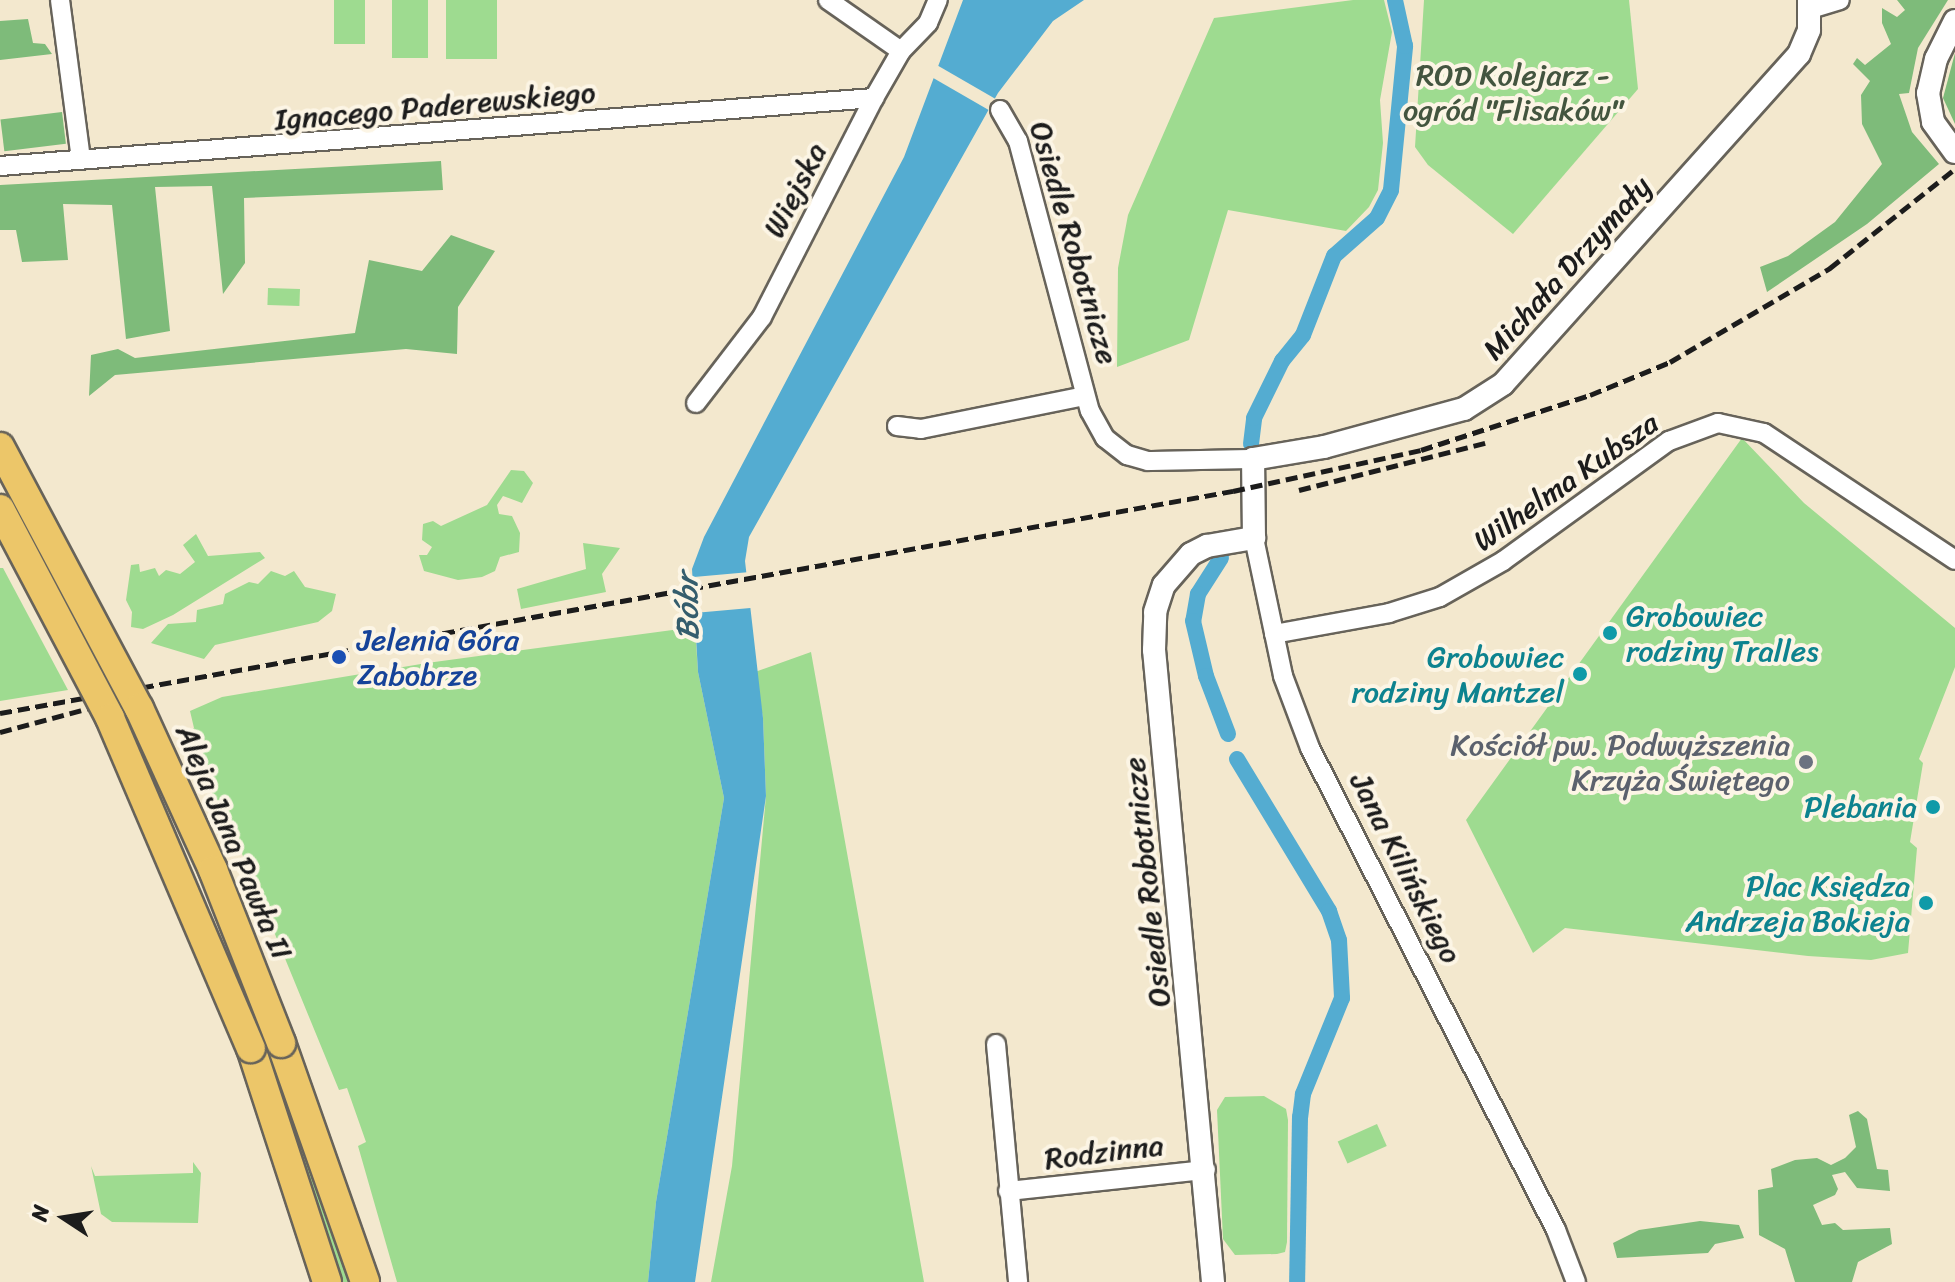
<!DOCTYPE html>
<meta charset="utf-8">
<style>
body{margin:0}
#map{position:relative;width:1955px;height:1282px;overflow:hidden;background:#f3e8ce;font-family:Sriracha,sans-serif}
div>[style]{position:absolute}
.green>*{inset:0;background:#9edb90;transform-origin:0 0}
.forest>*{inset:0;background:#7ebb7a;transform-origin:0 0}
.water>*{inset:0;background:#54acd1}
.pier>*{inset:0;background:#f3e8ce;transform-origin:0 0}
.canal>*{height:16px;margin:-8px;padding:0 8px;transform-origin:8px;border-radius:8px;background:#54acd1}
.roads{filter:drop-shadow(2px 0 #67635a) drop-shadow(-2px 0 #67635a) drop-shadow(0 2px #67635a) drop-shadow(0 -2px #67635a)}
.minor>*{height:18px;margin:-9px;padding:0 9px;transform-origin:9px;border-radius:9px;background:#fff}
.tertiary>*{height:22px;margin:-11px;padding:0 11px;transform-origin:11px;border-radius:11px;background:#fff}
.primary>*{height:28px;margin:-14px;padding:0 14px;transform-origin:14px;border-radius:14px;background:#ecc669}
.rail>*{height:5px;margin-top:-2.5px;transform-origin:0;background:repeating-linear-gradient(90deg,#1c1c1c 0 12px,transparent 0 18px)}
.bridges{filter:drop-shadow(2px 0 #67635a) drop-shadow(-2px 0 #67635a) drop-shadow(0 2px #67635a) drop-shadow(0 -2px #67635a)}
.primary-bridge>*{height:28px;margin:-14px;padding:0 14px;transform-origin:14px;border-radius:14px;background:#ecc669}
.dots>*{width:22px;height:22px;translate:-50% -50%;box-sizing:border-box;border:4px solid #fcf5e5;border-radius:50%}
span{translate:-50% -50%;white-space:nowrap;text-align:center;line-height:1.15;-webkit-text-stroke:8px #fcf5e5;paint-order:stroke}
.park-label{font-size:30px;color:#43553f}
.street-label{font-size:30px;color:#1c1c1c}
.culture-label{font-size:30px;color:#0d838f}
.left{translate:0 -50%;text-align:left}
.right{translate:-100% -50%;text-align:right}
.transit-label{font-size:30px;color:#164399}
.worship-label{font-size:30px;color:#5b616d}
.water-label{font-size:32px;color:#355d6d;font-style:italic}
.north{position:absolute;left:24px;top:1178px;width:80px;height:80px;-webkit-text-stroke:6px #fcf5e5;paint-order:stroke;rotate:282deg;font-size:22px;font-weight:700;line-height:32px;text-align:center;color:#1c1c1c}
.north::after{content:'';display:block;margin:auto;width:28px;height:36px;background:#1c1c1c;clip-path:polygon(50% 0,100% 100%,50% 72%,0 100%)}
</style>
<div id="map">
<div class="green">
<i style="left:334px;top:0;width:31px;height:44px"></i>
<i style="left:392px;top:0;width:36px;height:58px"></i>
<i style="left:446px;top:0;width:51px;height:59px"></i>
<i style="clip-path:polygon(1353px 0,1384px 0,1392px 32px,1380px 100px,1383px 143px,1378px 190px,1369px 207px,1346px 231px,1228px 210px,1189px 340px,1117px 367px,1118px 268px,1128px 215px,1214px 18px)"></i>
<i style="clip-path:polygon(1424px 0,1629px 0,1638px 89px,1513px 234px,1428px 165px,1415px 147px)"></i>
<i style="left:268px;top:288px;width:32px;height:17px;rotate:2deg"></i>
<i style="clip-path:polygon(1742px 438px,1804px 503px,1955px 628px,1955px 667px,1919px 759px,1923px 763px,1910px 842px,1917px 848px,1908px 953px,1871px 960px,1808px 956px,1565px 928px,1533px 953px,1466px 820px)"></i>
<i style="clip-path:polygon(511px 470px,524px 471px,533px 483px,522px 503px,503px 496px,497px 505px,499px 514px,512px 516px,520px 533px,519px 552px,500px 557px,495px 571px,482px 577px,458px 580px,424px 571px,419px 555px,427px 555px,432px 547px,422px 540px,423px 524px,433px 521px,441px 526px,487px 505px)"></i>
<i style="clip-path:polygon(196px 534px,208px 556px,260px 552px,265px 558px,173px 615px,143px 629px,131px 627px,132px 612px,126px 600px,131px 565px,139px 564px,140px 572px,155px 568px,159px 576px,166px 570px,180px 574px,195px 562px,183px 545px)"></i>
<i style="clip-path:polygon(583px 543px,620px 548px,602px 574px,606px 592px,521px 609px,517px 589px,586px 569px)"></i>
<i style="clip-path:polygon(0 568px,3px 568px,68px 690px,0 701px)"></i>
<i style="clip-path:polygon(271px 571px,285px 576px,294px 571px,305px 587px,336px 594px,332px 611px,318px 622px,215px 645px,204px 659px,151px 643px,168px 624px,196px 622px,197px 610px,223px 604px,225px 594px,249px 582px,258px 584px)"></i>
<i style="clip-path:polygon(695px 627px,698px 672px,724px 798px,656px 1202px,648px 1282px,397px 1282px,358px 1146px,366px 1142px,347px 1088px,339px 1090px,229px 822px,185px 747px,186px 735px,194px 728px,190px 711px,222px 697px,427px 663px)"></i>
<i style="clip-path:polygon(811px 652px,924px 1282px,711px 1282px,732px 1166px,766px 796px,763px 718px,755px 672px)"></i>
<i style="clip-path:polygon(270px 1047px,357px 1282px,336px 1282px,263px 1050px)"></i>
<i style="clip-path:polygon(1264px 1096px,1286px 1109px,1288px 1120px,1287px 1242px,1285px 1252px,1277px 1254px,1235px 1255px,1223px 1239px,1217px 1110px,1225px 1097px)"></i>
<i style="left:1377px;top:1124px;width:24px;height:43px;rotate:66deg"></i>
<i style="clip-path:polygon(193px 1162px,201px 1173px,198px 1223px,112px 1222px,101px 1214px,91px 1166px,95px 1176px,193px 1173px)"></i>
</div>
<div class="forest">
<i style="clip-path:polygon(1897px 0,1948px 0,1918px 48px,1909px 93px,1899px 94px,1912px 132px,1939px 164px,1867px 224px,1767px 292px,1760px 267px,1788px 256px,1835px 222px,1882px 164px,1862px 124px,1861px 95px,1870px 81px,1853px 64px,1857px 58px,1865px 65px,1891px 44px,1882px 23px,1882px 8px,1897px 17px,1905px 10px)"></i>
<i style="clip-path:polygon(28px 19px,33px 43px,45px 44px,52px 54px,0 60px,0 21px)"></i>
<i style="clip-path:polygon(1955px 53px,1955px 124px,1943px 98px)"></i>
<i style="left:62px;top:112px;width:32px;height:62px;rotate:83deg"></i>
<i style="clip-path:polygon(441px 161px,443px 190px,244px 198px,245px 263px,223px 294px,212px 186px,155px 187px,170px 331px,126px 339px,112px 205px,63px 204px,68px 260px,22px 262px,16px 230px,0 230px,0 185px)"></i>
<i style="clip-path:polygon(451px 235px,495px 251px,458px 307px,457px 354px,406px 349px,115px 375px,89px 396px,91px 355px,118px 349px,135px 358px,355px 333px,369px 260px,422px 271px)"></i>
<i style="clip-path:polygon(1858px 1111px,1867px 1119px,1877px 1169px,1888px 1170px,1890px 1191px,1857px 1188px,1845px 1172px,1832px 1175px,1838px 1189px,1835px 1195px,1813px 1205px,1822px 1225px,1835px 1223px,1843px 1230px,1890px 1228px,1892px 1244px,1858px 1262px,1852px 1282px,1795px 1282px,1785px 1249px,1759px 1235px,1758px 1190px,1773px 1187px,1771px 1169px,1795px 1160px,1817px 1158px,1831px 1165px,1845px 1158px,1856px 1147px,1849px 1115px)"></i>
<i style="clip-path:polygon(1700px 1221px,1739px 1225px,1744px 1238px,1715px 1244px,1708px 1253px,1617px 1258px,1613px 1243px,1639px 1230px)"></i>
</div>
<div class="water">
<i style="clip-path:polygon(963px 0,1084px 0,1053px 21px,998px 93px,749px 537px,745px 561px,763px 718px,766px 796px,695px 1282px,648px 1282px,656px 1202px,724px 798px,698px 672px,692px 569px,704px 537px,904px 157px)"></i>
</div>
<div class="pier">
<i style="left:935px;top:64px;width:73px;height:13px;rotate:30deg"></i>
<i style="left:750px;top:572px;width:36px;height:62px;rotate:85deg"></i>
</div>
<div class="canal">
<i style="left:1251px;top:444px;width:26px;rotate:-83deg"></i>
<i style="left:1254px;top:418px;width:64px;rotate:-63.8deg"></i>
<i style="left:1282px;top:361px;width:33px;rotate:-51deg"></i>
<i style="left:1303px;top:335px;width:85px;rotate:-68.6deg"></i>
<i style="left:1334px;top:256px;width:57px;rotate:-41.5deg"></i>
<i style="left:1377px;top:218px;width:31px;rotate:-63deg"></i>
<i style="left:1391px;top:190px;width:145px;rotate:-84.4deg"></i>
<i style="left:1405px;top:46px;width:47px;rotate:-102.3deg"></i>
<i style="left:1221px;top:558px;width:43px;rotate:122.6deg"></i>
<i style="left:1198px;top:594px;width:27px;rotate:100deg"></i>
<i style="left:1193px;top:621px;width:57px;rotate:76.7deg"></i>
<i style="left:1206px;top:676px;width:62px;rotate:69.2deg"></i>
<i style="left:1237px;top:759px;width:178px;rotate:58.8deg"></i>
<i style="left:1329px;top:911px;width:31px;rotate:71deg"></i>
<i style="left:1339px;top:940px;width:58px;rotate:87deg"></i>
<i style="left:1342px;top:998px;width:104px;rotate:112.1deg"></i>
<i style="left:1303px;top:1094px;width:23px;rotate:97deg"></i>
<i style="left:1300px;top:1117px;width:165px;rotate:91deg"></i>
</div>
<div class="roads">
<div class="minor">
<i style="left:60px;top:0;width:161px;rotate:82.5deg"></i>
<i style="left:828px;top:0;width:89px;rotate:34.9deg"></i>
<i style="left:1811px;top:9px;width:30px;rotate:-17deg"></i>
<i style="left:1000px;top:110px;width:36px;rotate:60deg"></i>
<i style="left:1018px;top:141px;width:279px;rotate:75.1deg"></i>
<i style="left:1090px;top:411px;width:31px;rotate:61deg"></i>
<i style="left:1105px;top:438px;width:28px;rotate:38deg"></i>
<i style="left:1127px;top:455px;width:22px;rotate:16deg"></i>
<i style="left:1148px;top:461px;width:105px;rotate:-1.1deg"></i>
<i style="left:0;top:166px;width:877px;rotate:-4.45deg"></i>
<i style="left:696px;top:403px;width:108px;rotate:-52.5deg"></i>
<i style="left:762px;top:317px;width:246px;rotate:-62.9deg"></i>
<i style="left:874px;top:98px;width:54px;rotate:-60.1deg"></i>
<i style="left:901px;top:51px;width:39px;rotate:-46deg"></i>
<i style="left:928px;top:23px;width:25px;rotate:-67deg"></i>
<i style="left:897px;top:426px;width:24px;rotate:7deg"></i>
<i style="left:921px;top:429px;width:167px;rotate:-11.4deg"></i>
<i style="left:1254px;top:538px;width:141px;rotate:78.1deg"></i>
<i style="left:1283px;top:676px;width:77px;rotate:69.4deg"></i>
<i style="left:1310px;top:748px;width:541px;rotate:62.96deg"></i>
<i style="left:1556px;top:1230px;width:56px;rotate:69deg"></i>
<i style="left:1274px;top:634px;width:117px;rotate:-10.3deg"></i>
<i style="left:1389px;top:613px;width:53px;rotate:-17.4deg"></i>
<i style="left:1440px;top:597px;width:73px;rotate:-29.7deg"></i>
<i style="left:1503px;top:561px;width:205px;rotate:-35.9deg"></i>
<i style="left:1669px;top:441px;width:52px;rotate:-20.2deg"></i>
<i style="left:1718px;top:423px;width:47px;rotate:12.3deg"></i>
<i style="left:1764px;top:433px;width:229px;rotate:33.6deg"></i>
<i style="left:996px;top:1044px;width:239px;rotate:84.7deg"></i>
<i style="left:1008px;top:1191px;width:199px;rotate:-6.1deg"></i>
</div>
<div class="tertiary">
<i style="left:1955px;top:21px;width:42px;rotate:116.6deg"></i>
<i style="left:1936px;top:59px;width:35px;rotate:103deg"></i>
<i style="left:1928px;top:93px;width:29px;rotate:80deg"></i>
<i style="left:1933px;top:122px;width:37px;rotate:54deg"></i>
<i style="left:1213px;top:1282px;width:635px;rotate:-95.33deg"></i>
<i style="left:1154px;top:650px;width:38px;rotate:-88deg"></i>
<i style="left:1155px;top:612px;width:28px;rotate:-72deg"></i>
<i style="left:1164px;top:585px;width:41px;rotate:-48.9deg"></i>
<i style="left:1191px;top:554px;width:18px;rotate:-27deg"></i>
<i style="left:1207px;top:546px;width:48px;rotate:-9.7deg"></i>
<i style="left:1254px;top:538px;width:79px;rotate:-90.7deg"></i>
<i style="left:1253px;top:459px;width:72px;rotate:-9.6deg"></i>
<i style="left:1324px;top:447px;width:145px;rotate:-15.2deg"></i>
<i style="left:1464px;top:409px;width:46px;rotate:-32.7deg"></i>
<i style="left:1503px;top:384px;width:443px;rotate:-48.1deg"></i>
<i style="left:1799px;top:54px;width:26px;rotate:-67deg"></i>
<i style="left:1809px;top:30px;width:30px;rotate:-90deg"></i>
</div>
<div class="primary">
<i style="left:281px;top:1043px;width:253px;rotate:70.6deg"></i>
<i style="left:251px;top:1048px;width:246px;rotate:72deg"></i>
</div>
</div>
<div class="rail">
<i style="left:1299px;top:490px;width:192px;rotate:-14.2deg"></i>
<i style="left:0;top:713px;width:1253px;rotate:-10.21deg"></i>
<i style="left:1233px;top:491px;width:192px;rotate:-12.3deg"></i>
<i style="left:1421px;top:450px;width:178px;rotate:-18deg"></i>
<i style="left:1590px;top:395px;width:87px;rotate:-22.4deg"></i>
<i style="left:1670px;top:362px;width:186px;rotate:-30.4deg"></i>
<i style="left:1830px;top:268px;width:159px;rotate:-38.4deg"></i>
<i style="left:0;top:732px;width:96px;rotate:-15deg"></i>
</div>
<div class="bridges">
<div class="primary-bridge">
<i style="left:0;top:447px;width:296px;rotate:62deg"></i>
<i style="left:139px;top:708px;width:178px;rotate:65.4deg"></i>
<i style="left:213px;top:870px;width:186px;rotate:68.5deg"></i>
<i style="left:0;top:509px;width:236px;rotate:62.2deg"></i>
<i style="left:110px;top:718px;width:359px;rotate:66.9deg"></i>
</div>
</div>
<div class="dots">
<i style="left:1610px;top:633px;background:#0f9aa8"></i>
<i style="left:339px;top:657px;background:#1a4fb4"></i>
<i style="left:1580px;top:674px;background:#0f9aa8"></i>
<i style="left:1806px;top:762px;background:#6b7280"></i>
<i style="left:1933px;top:807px;background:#0f9aa8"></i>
<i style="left:1926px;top:903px;background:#0f9aa8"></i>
</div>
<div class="park-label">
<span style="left:1513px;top:92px">ROD Kolejarz -<br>ogród "Flisaków"</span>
</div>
<div class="street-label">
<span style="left:435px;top:106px;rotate:-5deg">Ignacego Paderewskiego</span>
<span style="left:795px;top:190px;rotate:-63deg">Wiejska</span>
<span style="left:1074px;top:243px;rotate:74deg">Osiedle Robotnicze</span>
<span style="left:1567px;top:268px;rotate:-48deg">Michała Drzymały</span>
<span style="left:1566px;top:482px;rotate:-35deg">Wilhelma Kubsza</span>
<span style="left:234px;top:842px;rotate:67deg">Aleja Jana Pawła II</span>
<span style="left:1406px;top:868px;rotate:63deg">Jana Kilińskiego</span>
<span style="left:1147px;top:882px;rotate:-96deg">Osiedle Robotnicze</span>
<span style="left:1104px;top:1152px;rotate:-7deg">Rodzinna</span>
</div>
<div class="culture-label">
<span class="left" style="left:1626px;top:633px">Grobowiec<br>rodziny Tralles</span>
<span class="right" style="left:1564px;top:674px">Grobowiec<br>rodziny Mantzel</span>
<span class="right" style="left:1917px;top:807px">Plebania</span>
<span class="right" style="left:1910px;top:903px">Plac Księdza<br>Andrzeja Bokieja</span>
</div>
<div class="transit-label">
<span class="left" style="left:357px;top:657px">Jelenia Góra<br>Zabobrze</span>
</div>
<div class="worship-label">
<span class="right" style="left:1790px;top:762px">Kościół pw. Podwyższenia<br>Krzyża Świętego</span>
</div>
<div class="water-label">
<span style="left:688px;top:607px;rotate:-91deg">Bóbr</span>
</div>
<div class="north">N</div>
</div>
